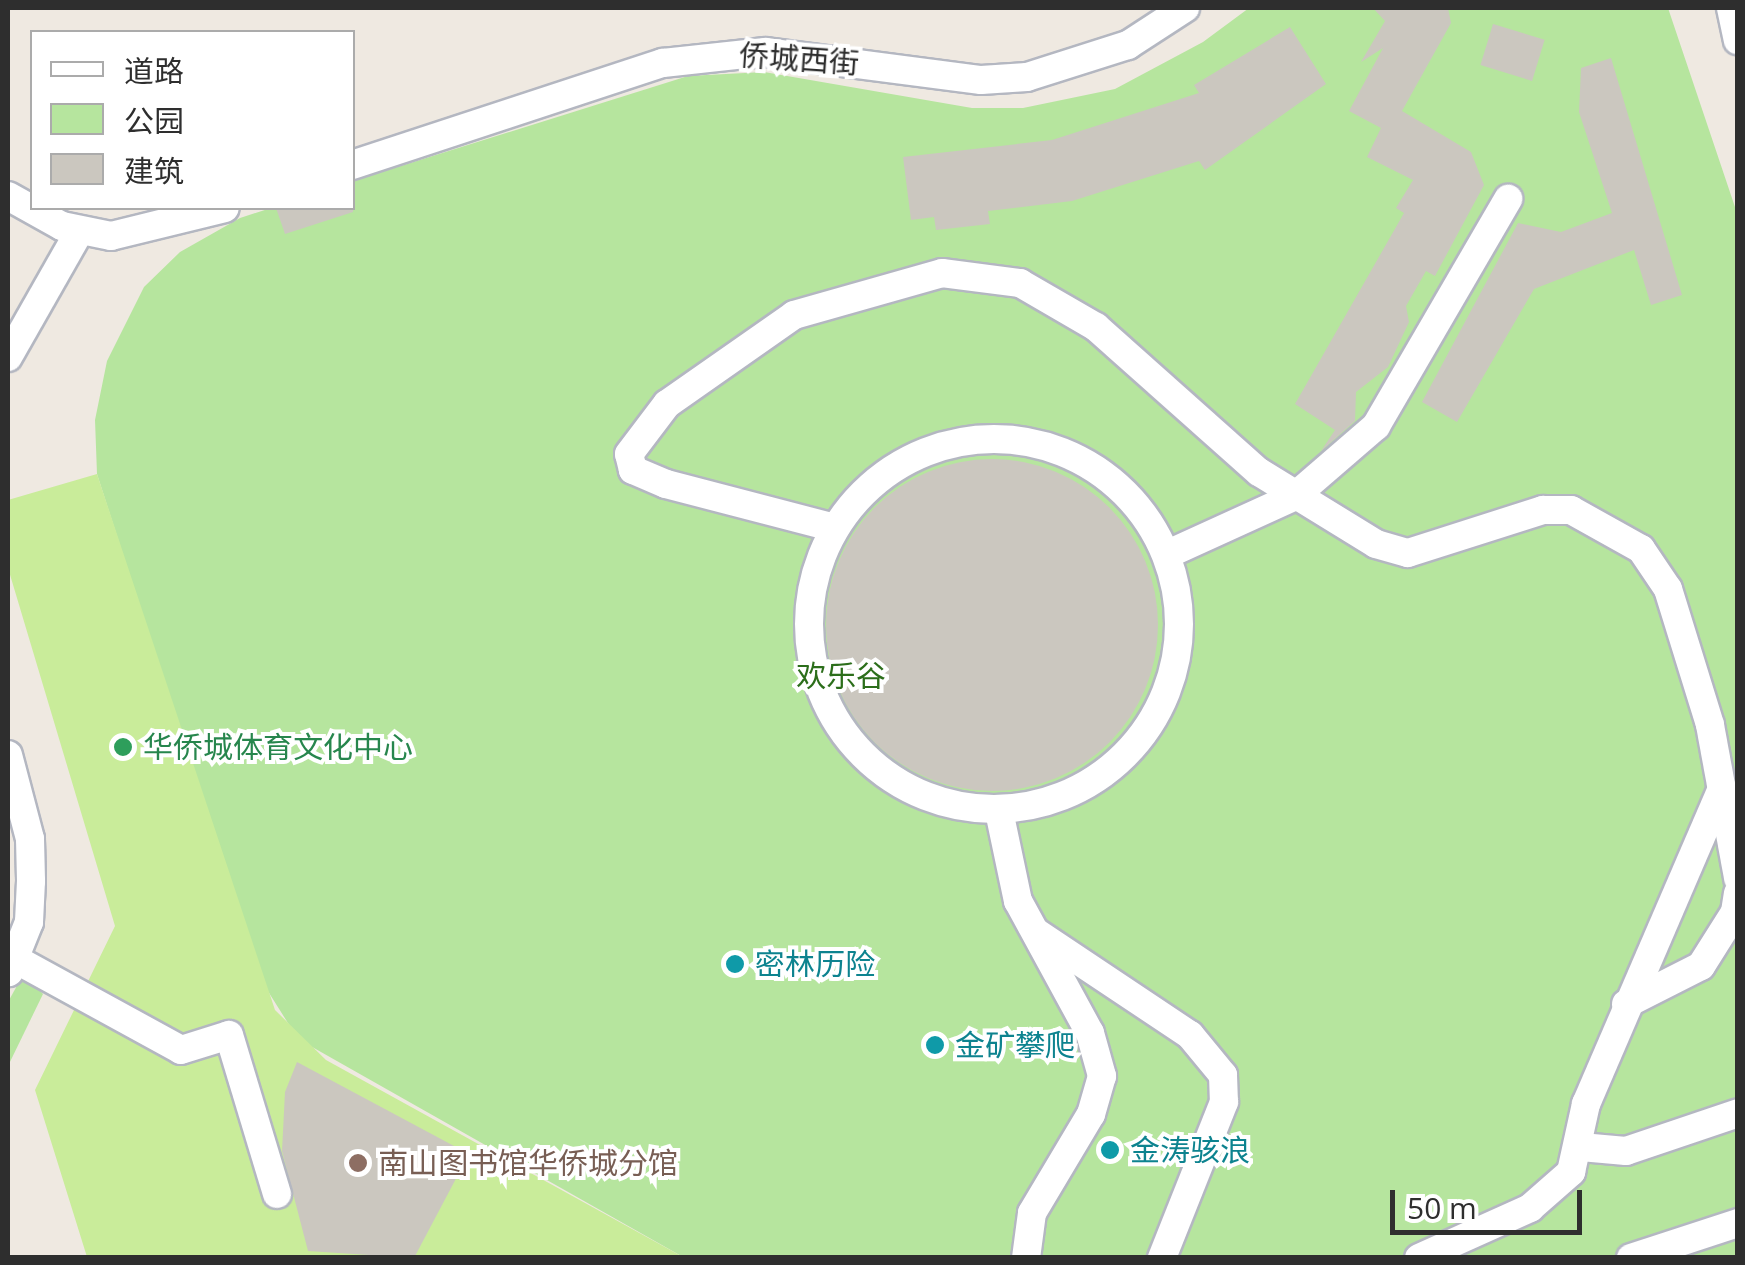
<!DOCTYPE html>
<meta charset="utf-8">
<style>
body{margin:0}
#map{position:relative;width:1745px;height:1265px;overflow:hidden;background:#efe9e1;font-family:"Open Sans","Noto Sans SC",sans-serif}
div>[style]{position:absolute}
.green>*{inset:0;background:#b6e59e}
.pitch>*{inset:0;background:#c9ec9a}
.building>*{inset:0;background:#cbc7bf;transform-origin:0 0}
.round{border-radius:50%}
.roads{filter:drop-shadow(2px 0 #b4b7c1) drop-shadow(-2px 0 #b4b7c1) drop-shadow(0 2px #b4b7c1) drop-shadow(0 -2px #b4b7c1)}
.minor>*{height:28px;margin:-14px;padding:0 14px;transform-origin:14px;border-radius:14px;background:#fff}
.minor>.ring{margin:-14px;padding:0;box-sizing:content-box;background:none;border:28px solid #fff;border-radius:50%}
.dots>*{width:28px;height:28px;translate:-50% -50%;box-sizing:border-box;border:5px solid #fff;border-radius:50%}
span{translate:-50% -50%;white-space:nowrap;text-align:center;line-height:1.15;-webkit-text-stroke:8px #fff;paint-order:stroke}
.street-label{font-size:30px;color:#2e2e2e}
.park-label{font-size:30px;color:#2c6e1b}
.leisure-label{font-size:30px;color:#27864d}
.left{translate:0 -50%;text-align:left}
.culture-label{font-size:30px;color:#0d838f}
.education-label{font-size:30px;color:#785e54}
.frame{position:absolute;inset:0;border:10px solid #2e2e2e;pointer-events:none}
.legend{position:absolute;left:30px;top:30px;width:325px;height:180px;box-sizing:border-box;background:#fff;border:2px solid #ababab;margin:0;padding:12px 18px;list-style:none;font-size:30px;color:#2e2e2e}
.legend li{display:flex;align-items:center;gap:20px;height:50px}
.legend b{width:50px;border:2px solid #ababab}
.scale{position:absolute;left:1390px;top:1190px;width:192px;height:45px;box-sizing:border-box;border:5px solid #2e2e2e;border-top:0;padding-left:12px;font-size:30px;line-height:35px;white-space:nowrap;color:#2e2e2e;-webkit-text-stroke:8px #fff;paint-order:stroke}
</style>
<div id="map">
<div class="green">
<i style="clip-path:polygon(1249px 8px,1668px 8px,1737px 213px,1737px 1257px,683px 1257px,298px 1039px,259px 977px,97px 474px,95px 420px,107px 361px,144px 287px,180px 252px,240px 218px,271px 208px,352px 208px,353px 181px,688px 76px,764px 72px,972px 108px,1023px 108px,1115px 89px,1203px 42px)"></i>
<i style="clip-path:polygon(24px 973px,43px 994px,8px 1066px,8px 1002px)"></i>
</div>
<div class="pitch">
<i style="clip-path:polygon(97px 474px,275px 1010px,326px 1060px,683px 1257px,87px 1257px,35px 1090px,115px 926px,8px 568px,8px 500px)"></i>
</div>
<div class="building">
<i style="clip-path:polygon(1373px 8px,1448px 8px,1451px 23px,1402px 111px,1471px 152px,1484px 185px,1435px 276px,1426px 271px,1406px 306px,1409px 322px,1388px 367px,1356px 392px,1355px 421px,1321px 451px,1335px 430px,1295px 404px,1404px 213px,1396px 208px,1413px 180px,1367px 157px,1381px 128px,1349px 111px,1383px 48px,1361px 62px,1385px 21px)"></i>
<i style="left:1493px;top:24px;width:54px;height:43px;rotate:17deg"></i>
<i style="clip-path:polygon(1290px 27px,1326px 84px,1205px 170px,1199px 161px,1072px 201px,988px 211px,990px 224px,936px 230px,934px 217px,911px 220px,903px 157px,1052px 140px,1199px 93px,1194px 85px)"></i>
<i style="clip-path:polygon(1611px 58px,1682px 295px,1651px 305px,1634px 250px,1534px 289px,1457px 422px,1422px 402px,1518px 223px,1561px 232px,1612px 213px,1579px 112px,1581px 68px)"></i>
<i style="clip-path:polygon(276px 208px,353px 208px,353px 212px,285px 234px)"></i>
<i class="round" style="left:826px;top:459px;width:332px;height:332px"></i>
<i style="clip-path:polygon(297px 1062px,469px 1154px,414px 1258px,308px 1251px,282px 1151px,285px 1092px)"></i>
</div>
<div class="roads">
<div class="minor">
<i style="left:1731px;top:8px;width:33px;rotate:78deg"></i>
<i style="left:352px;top:165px;width:327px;rotate:-18.2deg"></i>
<i style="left:663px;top:63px;width:103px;rotate:-6.2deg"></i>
<i style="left:765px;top:52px;width:218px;rotate:7.4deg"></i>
<i style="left:981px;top:80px;width:46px;rotate:-3.7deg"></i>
<i style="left:1027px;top:77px;width:106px;rotate:-17.6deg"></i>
<i style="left:1128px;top:45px;width:68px;rotate:-33deg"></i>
<i style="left:8px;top:196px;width:62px;rotate:29.1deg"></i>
<i style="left:62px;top:226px;width:50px;rotate:11.5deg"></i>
<i style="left:111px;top:236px;width:117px;rotate:-13.8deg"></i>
<i style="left:8px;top:357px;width:144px;rotate:-60.4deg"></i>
<i class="ring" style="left:809px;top:439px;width:342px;height:342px"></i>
<i style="left:835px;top:528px;width:175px;rotate:-165.4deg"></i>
<i style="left:666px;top:484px;width:36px;rotate:-157deg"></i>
<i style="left:633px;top:470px;width:16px;rotate:-104deg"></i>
<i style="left:629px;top:454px;width:63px;rotate:-52.8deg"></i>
<i style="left:667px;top:404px;width:155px;rotate:-35deg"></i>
<i style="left:794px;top:315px;width:154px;rotate:-15.8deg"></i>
<i style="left:942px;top:273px;width:79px;rotate:7.3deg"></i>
<i style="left:1020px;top:283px;width:88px;rotate:30.1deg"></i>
<i style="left:1096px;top:327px;width:218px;rotate:41.7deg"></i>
<i style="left:1259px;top:472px;width:137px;rotate:31.6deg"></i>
<i style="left:1376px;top:544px;width:33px;rotate:16deg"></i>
<i style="left:1408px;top:553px;width:142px;rotate:-17.7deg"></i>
<i style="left:1543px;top:510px;width:28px"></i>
<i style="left:1571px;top:510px;width:80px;rotate:29.1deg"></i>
<i style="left:1641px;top:549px;width:48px;rotate:56deg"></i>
<i style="left:1668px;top:589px;width:142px;rotate:72.8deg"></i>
<i style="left:1710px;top:725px;width:156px;rotate:79.6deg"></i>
<i style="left:1168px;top:554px;width:140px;rotate:-24.5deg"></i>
<i style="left:1295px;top:496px;width:107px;rotate:-40.8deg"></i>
<i style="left:1376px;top:426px;width:263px;rotate:-59.8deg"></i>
<i style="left:8px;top:755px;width:87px;rotate:75.3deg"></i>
<i style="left:30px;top:839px;width:42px;rotate:88.6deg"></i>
<i style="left:31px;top:881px;width:41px;rotate:92.8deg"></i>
<i style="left:29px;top:922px;width:54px;rotate:111.8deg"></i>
<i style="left:999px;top:811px;width:92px;rotate:78.1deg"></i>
<i style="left:1018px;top:901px;width:150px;rotate:61.4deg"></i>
<i style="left:1090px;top:1033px;width:45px;rotate:74.4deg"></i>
<i style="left:1102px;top:1076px;width:40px;rotate:106deg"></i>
<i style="left:1091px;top:1114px;width:115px;rotate:120.8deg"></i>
<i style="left:1032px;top:1213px;width:45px;rotate:97.6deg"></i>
<i style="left:1037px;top:933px;width:184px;rotate:33.7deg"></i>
<i style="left:1190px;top:1035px;width:52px;rotate:50.5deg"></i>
<i style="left:1223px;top:1075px;width:27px;rotate:88deg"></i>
<i style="left:1224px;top:1102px;width:168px;rotate:111.7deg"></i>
<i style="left:15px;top:959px;width:189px;rotate:28.7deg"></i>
<i style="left:181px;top:1050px;width:50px;rotate:-17.4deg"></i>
<i style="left:229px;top:1035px;width:166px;rotate:73.2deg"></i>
<i style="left:1626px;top:1004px;width:84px;rotate:-26.9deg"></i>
<i style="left:1701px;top:966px;width:64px;rotate:-57.8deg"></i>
<i style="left:1735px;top:912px;width:19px;rotate:-81deg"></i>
<i style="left:1581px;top:1147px;width:45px;rotate:5.1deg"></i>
<i style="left:1626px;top:1151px;width:118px;rotate:-18.7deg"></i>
<i style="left:1419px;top:1258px;width:122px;rotate:-24.2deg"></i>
<i style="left:1530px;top:1208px;width:55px;rotate:-41.3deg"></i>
<i style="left:1571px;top:1172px;width:70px;rotate:-77.6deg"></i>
<i style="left:1586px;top:1104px;width:344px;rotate:-66.7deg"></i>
<i style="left:1631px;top:1258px;width:113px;rotate:-18.1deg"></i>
</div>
</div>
<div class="dots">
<i style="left:123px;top:747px;background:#2e9e5b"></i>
<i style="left:735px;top:964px;background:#0f9aa8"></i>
<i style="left:935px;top:1045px;background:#0f9aa8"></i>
<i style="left:1110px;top:1150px;background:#0f9aa8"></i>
<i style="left:358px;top:1163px;background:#8d6e63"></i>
</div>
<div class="street-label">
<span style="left:799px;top:59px;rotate:4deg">侨城西街</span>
</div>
<div class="park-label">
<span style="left:841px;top:676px">欢乐谷</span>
</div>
<div class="leisure-label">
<span class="left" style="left:143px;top:747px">华侨城体育文化中心</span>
</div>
<div class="culture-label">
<span class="left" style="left:755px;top:964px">密林历险</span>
<span class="left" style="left:955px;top:1045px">金矿攀爬</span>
<span class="left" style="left:1130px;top:1150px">金涛骇浪</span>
</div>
<div class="education-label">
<span class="left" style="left:378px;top:1163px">南山图书馆华侨城分馆</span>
</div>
<div class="frame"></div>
<ul class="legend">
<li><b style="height:12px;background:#fff"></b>道路</li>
<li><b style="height:28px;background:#b6e59e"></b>公园</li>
<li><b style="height:28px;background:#cbc7bf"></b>建筑</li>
</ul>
<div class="scale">50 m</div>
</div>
